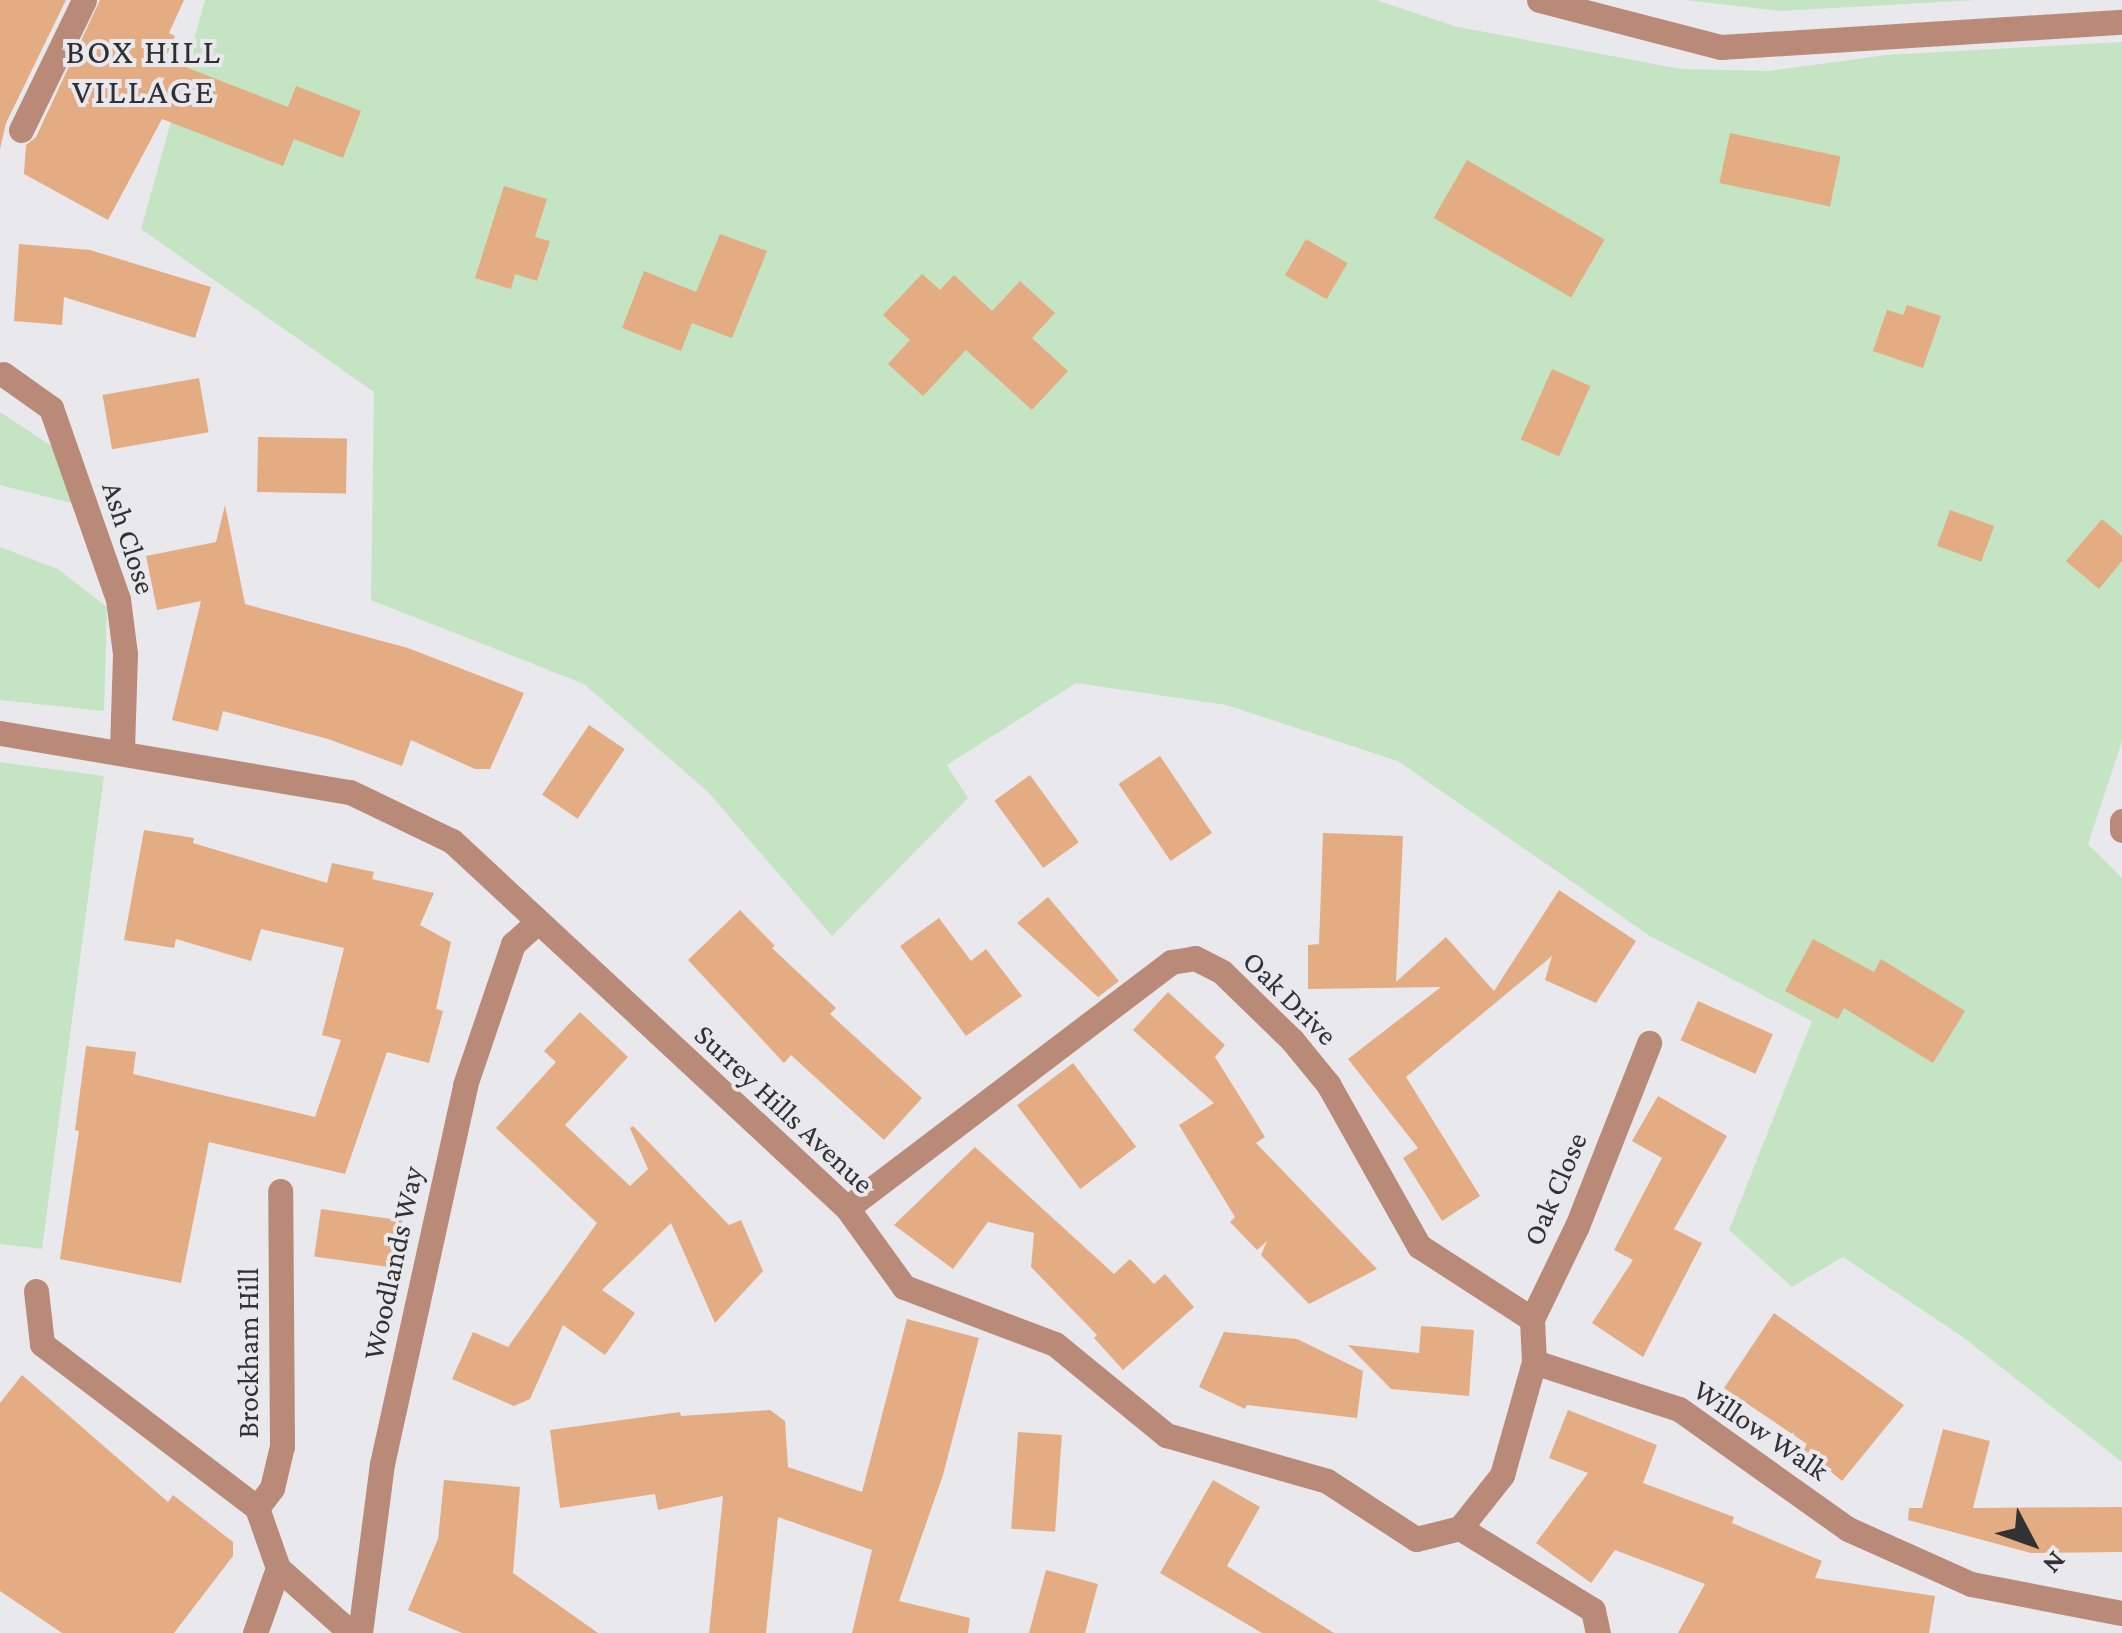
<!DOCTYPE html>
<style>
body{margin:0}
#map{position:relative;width:2122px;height:1633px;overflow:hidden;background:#e9e9ed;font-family:"Crimson Pro",serif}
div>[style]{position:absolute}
.green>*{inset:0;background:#c5e4c4}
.building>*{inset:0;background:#e3ac82;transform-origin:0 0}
.minor>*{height:25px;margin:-12.5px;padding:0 12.5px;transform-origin:12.5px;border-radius:12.5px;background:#ba8a78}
span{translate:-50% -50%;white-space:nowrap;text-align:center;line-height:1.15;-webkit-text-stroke:8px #e9e9ed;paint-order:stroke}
.street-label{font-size:30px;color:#323234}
.quarter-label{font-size:35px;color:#303034;letter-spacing:2.5px}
.north{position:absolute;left:1982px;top:1493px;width:100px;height:100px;-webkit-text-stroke:8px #e9e9ed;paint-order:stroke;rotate:131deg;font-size:28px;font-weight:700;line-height:40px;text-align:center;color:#323234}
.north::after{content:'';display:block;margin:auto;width:35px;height:45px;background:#323234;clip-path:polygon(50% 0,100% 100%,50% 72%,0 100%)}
</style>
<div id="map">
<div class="green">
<i style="clip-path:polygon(205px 0,1376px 0,1458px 27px,1681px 69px,1769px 71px,1886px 55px,2122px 42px,2122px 741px,2088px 844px,2122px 878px,2122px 1462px,1964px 1338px,1843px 1257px,1792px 1287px,1729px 1230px,1812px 1021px,1650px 936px,1398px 761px,1226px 705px,1076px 683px,947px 765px,968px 798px,832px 936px,708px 792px,584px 684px,371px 600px,374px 392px,141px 229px)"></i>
<i style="clip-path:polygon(1685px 0,1977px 0,1779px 11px)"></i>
<i style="clip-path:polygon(0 412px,62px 453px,79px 505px,0 485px)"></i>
<i style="clip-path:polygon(0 547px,58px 569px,107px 607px,104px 711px,0 700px)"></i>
<i style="clip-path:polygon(0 762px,104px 776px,42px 1249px,0 1244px)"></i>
</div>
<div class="building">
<i style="clip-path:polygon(0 0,66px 0,6px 123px,0 149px)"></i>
<i style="clip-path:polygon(100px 0,184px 0,169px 33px,175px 36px,165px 59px,288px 107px,296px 86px,361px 111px,343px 158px,294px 139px,283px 166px,162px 119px,108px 220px,24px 174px,26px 145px,36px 137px)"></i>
<i style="left:1730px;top:133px;width:113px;height:51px;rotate:12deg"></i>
<i style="left:1467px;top:160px;width:159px;height:67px;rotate:30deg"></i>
<i style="clip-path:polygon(504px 186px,547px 199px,535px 237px,550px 241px,537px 281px,515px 274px,511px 289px,475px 278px)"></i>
<i style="clip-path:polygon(720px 234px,767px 251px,732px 338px,692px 323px,681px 351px,622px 328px,644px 271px,696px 292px)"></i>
<i style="left:1306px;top:239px;width:48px;height:42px;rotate:30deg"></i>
<i style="clip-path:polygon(19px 244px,90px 250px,211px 287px,195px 338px,64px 297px,62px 325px,14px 321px)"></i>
<i style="clip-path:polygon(922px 274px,940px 290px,954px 275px,992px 311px,1020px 281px,1055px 313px,1032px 338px,1068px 371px,1032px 410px,966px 350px,923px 396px,888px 364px,910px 340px,883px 315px)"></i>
<i style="clip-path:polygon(1907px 305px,1941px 316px,1923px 368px,1873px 351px,1887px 310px,1903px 315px)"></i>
<i style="left:1552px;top:369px;width:42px;height:77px;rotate:24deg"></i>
<i style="left:199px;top:378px;width:55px;height:98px;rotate:80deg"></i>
<i style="left:258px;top:437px;width:89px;height:55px;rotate:1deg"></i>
<i style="clip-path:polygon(225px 505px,245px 604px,408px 648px,524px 693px,490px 769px,475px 769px,411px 740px,402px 766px,328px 739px,223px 711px,218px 731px,172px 720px,201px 601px,157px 610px,146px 556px,216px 542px)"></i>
<i style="left:1950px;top:510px;width:47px;height:38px;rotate:20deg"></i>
<i style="clip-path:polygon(2102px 519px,2122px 536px,2122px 561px,2099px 589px,2066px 561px)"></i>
<i style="left:589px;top:725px;width:43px;height:84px;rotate:34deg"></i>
<i style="left:1160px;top:756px;width:93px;height:50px;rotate:56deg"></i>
<i style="left:1030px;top:775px;width:83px;height:44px;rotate:54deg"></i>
<i style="clip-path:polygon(144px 830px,194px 838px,193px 843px,327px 883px,332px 863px,374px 872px,372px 879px,434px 893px,420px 925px,451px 942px,436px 1009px,443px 1011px,429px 1063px,387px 1052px,345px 1174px,209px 1142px,181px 1283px,60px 1259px,79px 1131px,75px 1130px,86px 1046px,136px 1052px,133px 1074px,315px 1117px,341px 1040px,322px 1035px,344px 948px,261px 929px,251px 961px,176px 939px,174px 948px,124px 940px)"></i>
<i style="clip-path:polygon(1323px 833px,1403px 836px,1396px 982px,1446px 937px,1494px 991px,1559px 890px,1636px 941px,1596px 1003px,1545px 980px,1552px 956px,1406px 1077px,1480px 1196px,1442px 1221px,1403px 1158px,1418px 1148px,1348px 1059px,1441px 987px,1308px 989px,1308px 945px,1319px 944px)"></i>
<i style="clip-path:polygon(1048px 897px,1119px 981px,1098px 997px,1017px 923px)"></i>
<i style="clip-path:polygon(740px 910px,775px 946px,772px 948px,836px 1008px,830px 1014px,922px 1098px,884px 1140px,791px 1055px,784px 1063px,688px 960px)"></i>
<i style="clip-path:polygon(939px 918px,971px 961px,986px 949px,1022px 996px,966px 1036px,900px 946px)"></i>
<i style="clip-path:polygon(1813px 939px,1874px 972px,1881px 959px,1965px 1011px,1933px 1063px,1844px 1008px,1838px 1019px,1785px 991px)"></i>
<i style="clip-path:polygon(1168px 992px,1225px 1045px,1215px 1057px,1265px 1137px,1256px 1143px,1377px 1269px,1309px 1304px,1261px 1255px,1267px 1241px,1257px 1250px,1230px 1222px,1235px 1217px,1179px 1125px,1214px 1103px,1133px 1030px)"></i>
<i style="left:1698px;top:1001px;width:82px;height:43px;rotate:24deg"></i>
<i style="clip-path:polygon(580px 1012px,628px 1057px,565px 1125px,630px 1186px,648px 1169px,630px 1128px,633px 1126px,729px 1225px,741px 1220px,763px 1271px,715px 1323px,671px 1223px,602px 1290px,635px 1313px,605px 1355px,563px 1325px,530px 1399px,514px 1406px,452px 1379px,473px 1332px,508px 1347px,597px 1223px,496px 1128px,556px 1062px,544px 1051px)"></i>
<i style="left:1073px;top:1063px;width:105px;height:70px;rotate:53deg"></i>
<i style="clip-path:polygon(1658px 1096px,1727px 1136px,1674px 1229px,1702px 1243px,1643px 1357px,1592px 1323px,1633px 1260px,1614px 1250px,1662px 1158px,1632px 1141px)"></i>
<i style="clip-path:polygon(975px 1147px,1114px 1274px,1130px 1259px,1154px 1284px,1165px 1274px,1194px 1307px,1123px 1370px,1094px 1338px,1097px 1335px,1031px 1267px,1034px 1233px,988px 1222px,953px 1269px,894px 1225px)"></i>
<i style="left:321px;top:1209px;width:82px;height:48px;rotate:8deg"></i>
<i style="clip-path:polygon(1774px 1313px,1904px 1405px,1842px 1481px,1803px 1449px,1807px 1444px,1724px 1388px)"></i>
<i style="clip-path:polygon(907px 1319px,979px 1338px,943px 1475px,899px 1601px,970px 1618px,968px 1633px,852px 1633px,872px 1550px,778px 1517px,766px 1633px,709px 1633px,723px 1496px,658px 1510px,655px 1494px,560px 1508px,550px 1430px,680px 1412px,681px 1416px,770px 1410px,785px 1421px,788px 1467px,862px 1492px)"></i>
<i style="clip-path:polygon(1421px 1326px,1474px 1330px,1469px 1396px,1391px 1389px,1348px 1345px,1419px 1353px)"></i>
<i style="clip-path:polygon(1224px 1332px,1297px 1339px,1363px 1371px,1357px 1418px,1247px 1405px,1245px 1409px,1199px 1387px)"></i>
<i style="clip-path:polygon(22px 1375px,168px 1502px,173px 1495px,233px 1542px,233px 1556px,174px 1633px,62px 1633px,0 1591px,0 1403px)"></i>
<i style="clip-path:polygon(1568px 1410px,1657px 1445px,1643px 1483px,1734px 1517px,1732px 1523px,1822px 1561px,1815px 1578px,1935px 1596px,1929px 1633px,1678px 1633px,1705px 1584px,1615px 1550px,1591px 1583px,1536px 1543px,1588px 1473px,1549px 1458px)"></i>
<i style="clip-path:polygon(1943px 1429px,1990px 1441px,1973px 1508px,2122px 1507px,2122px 1552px,2031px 1553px,1908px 1520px,1909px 1508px,1922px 1508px)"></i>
<i style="left:1018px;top:1432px;width:44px;height:97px;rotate:4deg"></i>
<i style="clip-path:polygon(444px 1480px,520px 1487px,513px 1573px,598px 1633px,462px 1633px,408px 1610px,438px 1539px)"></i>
<i style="clip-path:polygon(1213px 1480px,1260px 1507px,1227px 1566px,1334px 1633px,1262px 1633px,1160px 1573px)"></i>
<i style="clip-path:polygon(1046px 1570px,1098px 1584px,1085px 1633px,1029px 1633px)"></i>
</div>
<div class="minor">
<i style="left:1539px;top:0;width:188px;rotate:14.5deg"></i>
<i style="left:1721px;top:47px;width:402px;rotate:-3.6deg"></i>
<i style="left:21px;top:130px;width:144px;rotate:-64.1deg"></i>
<i style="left:3px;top:374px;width:59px;rotate:35.3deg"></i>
<i style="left:51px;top:408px;width:202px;rotate:70.7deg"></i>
<i style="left:118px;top:599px;width:55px;rotate:82.7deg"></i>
<i style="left:125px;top:654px;width:96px;rotate:91.8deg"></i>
<i style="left:0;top:733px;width:355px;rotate:9.6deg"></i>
<i style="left:350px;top:792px;width:113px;rotate:25.7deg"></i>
<i style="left:452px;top:841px;width:539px;rotate:42.9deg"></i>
<i style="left:847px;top:1208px;width:97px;rotate:54.2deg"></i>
<i style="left:904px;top:1287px;width:161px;rotate:20.7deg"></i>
<i style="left:1055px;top:1344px;width:144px;rotate:39.3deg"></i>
<i style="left:1166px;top:1435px;width:167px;rotate:15.9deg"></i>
<i style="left:1327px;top:1481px;width:106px;rotate:33.1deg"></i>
<i style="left:1416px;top:1539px;width:45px;rotate:-14deg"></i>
<i style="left:1460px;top:1528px;width:156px;rotate:31.7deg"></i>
<i style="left:1593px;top:1610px;width:24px;rotate:78deg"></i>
<i style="left:2122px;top:821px;width:9px;rotate:90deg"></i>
<i style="left:847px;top:1208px;width:407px;rotate:-37.2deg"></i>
<i style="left:1171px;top:962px;width:24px;rotate:-9deg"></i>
<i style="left:1195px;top:958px;width:30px;rotate:27deg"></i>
<i style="left:1222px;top:972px;width:98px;rotate:44.2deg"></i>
<i style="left:1292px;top:1040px;width:57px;rotate:50.7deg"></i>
<i style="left:1328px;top:1084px;width:186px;rotate:60.7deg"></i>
<i style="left:1419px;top:1246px;width:135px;rotate:32.9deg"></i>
<i style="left:36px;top:1291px;width:53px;rotate:83.5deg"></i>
<i style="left:42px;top:1344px;width:270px;rotate:37.3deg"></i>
<i style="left:257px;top:1508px;width:64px;rotate:70.7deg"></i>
<i style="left:278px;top:1568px;width:98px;rotate:41.7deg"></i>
<i style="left:1534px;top:1362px;width:43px;rotate:-92.7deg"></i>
<i style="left:1532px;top:1319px;width:103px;rotate:-64.2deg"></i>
<i style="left:1577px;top:1226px;width:197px;rotate:-68.5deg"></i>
<i style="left:257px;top:1508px;width:25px;rotate:-53deg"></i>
<i style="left:272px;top:1488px;width:43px;rotate:-76.6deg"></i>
<i style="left:282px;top:1446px;width:255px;rotate:-90.4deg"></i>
<i style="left:1460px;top:1528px;width:68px;rotate:-51.6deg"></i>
<i style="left:1502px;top:1475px;width:117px;rotate:-74.2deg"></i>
<i style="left:1534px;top:1362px;width:152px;rotate:18deg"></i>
<i style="left:1679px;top:1409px;width:207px;rotate:35.4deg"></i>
<i style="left:1848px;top:1529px;width:135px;rotate:24.1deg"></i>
<i style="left:1971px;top:1584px;width:154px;rotate:10.9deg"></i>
<i style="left:255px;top:1633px;width:69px;rotate:-70.5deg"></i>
<i style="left:360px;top:1633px;width:170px;rotate:-82.6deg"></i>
<i style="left:382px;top:1464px;width:388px;rotate:-77.6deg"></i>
<i style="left:465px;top:1085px;width:149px;rotate:-71.2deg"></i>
<i style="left:513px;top:944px;width:31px;rotate:-42deg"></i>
</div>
<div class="street-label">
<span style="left:129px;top:538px;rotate:72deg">Ash Close</span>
<span style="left:1290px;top:998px;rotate:45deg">Oak Drive</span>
<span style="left:784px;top:1109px;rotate:43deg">Surrey Hills Avenue</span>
<span style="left:1555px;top:1189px;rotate:-67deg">Oak Close</span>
<span style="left:393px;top:1263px;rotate:-78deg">Woodlands Way</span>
<span style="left:248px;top:1353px;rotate:-90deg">Brockham Hill</span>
<span style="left:1761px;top:1430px;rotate:34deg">Willow Walk</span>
</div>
<div class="quarter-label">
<span style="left:144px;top:72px">BOX HILL<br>VILLAGE</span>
</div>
<div class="north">N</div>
</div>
